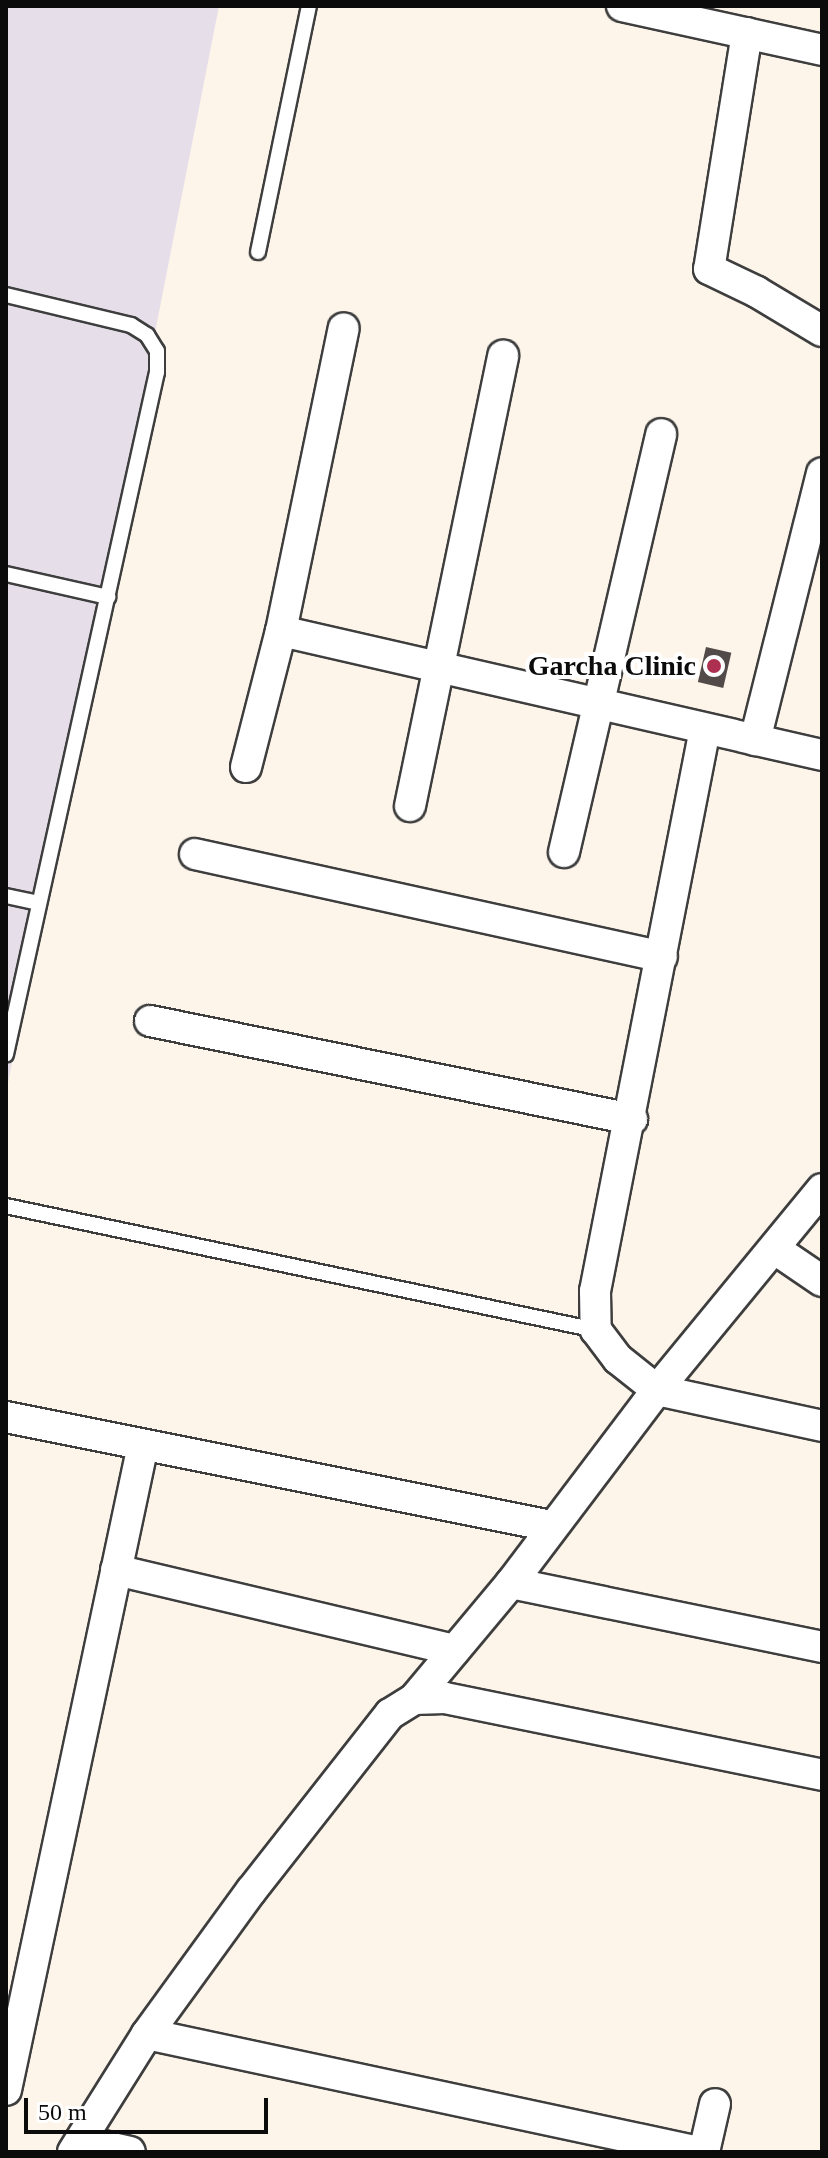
<!DOCTYPE html>
<style>
body{margin:0}
#map{position:relative;width:828px;height:2158px;overflow:hidden;background:#fdf5ea;font-family:"Times New Roman",serif}
div>[style]{position:absolute}
.industrial>*{inset:0;background:#e6dfe9}
.building>*{inset:0;background:#524a48;transform-origin:0 0}
.roads{filter:drop-shadow(2px 0 #3e3e3e) drop-shadow(-2px 0 #3e3e3e) drop-shadow(0 2px #3e3e3e) drop-shadow(0 -2px #3e3e3e)}
.service>*{height:14px;margin:-7px;padding:0 7px;transform-origin:7px;border-radius:7px;background:#fff}
.minor>*{height:30px;margin:-15px;padding:0 15px;transform-origin:15px;border-radius:15px;background:#fff}
.dots>*{width:22px;height:22px;translate:-50% -50%;box-sizing:border-box;border:4px solid #fff;border-radius:50%}
span{translate:-50% -50%;white-space:nowrap;text-align:center;line-height:1.15;-webkit-text-stroke:8px #fff;paint-order:stroke}
.poi-label{font-size:28px;color:#0b0b0b;font-weight:700}
.right{translate:-100% -50%;text-align:right}
.frame{position:absolute;inset:0;border:8px solid #0b0b0b;pointer-events:none}
.scale{position:absolute;left:24px;top:2098px;width:244px;height:36px;box-sizing:border-box;border:4px solid #0b0b0b;border-top:0;padding-left:10px;font-size:24px;line-height:28px;white-space:nowrap;color:#0b0b0b;-webkit-text-stroke:6px #fff;paint-order:stroke}
</style>
<div id="map">
<div class="industrial">
<i style="clip-path:polygon(6px 6px,219px 6px,6px 1093px)"></i>
</div>
<div class="building">
<i style="left:706px;top:647px;width:26px;height:36px;rotate:13deg"></i>
</div>
<div class="roads">
<div class="service">
<i style="left:258px;top:252px;width:251px;rotate:-78.3deg"></i>
<i style="left:6px;top:295px;width:129px;rotate:13.5deg"></i>
<i style="left:131px;top:325px;width:19px;rotate:32deg"></i>
<i style="left:147px;top:335px;width:19px;rotate:58deg"></i>
<i style="left:157px;top:351px;width:21px;rotate:90deg"></i>
<i style="left:157px;top:372px;width:699px;rotate:102.48deg"></i>
<i style="left:6px;top:574px;width:105px;rotate:12.7deg"></i>
<i style="left:6px;top:896px;width:33px;rotate:12deg"></i>
<i style="left:6px;top:1206px;width:603px;rotate:11.87deg"></i>
</div>
<div class="minor">
<i style="left:622px;top:6px;width:205px;rotate:12.4deg"></i>
<i style="left:747px;top:33px;width:239px;rotate:99.1deg"></i>
<i style="left:709px;top:269px;width:53px;rotate:25.6deg"></i>
<i style="left:757px;top:292px;width:76px;rotate:31deg"></i>
<i style="left:281px;top:631px;width:555px;rotate:12.91deg"></i>
<i style="left:705px;top:729px;width:573px;rotate:101.07deg"></i>
<i style="left:595px;top:1291px;width:39px;rotate:89deg"></i>
<i style="left:596px;top:1330px;width:36px;rotate:53deg"></i>
<i style="left:618px;top:1359px;width:50px;rotate:38.5deg"></i>
<i style="left:657px;top:1390px;width:169px;rotate:12.3deg"></i>
<i style="left:755px;top:740px;width:275px;rotate:-75.9deg"></i>
<i style="left:246px;top:767px;width:140px;rotate:-75.6deg"></i>
<i style="left:281px;top:631px;width:309px;rotate:-78.3deg"></i>
<i style="left:410px;top:806px;width:460px;rotate:-78.3deg"></i>
<i style="left:564px;top:852px;width:429px;rotate:-76.9deg"></i>
<i style="left:195px;top:854px;width:478px;rotate:12.4deg"></i>
<i style="left:150px;top:1021px;width:492px;rotate:11.5deg"></i>
<i style="left:775px;top:1249px;width:57px;rotate:34.2deg"></i>
<i style="left:6px;top:1417px;width:556px;rotate:11.31deg"></i>
<i style="left:116px;top:1570px;width:348px;rotate:13.3deg"></i>
<i style="left:511px;top:1583px;width:318px;rotate:11.6deg"></i>
<i style="left:414px;top:1699px;width:151px;rotate:-50.1deg"></i>
<i style="left:511px;top:1583px;width:242px;rotate:-52.9deg"></i>
<i style="left:657px;top:1390px;width:260px;rotate:-50.6deg"></i>
<i style="left:147px;top:2034px;width:564px;rotate:12.07deg"></i>
<i style="left:6px;top:2090px;width:659px;rotate:-78.01deg"></i>
<i style="left:82px;top:2141px;width:49px;rotate:12.9deg"></i>
<i style="left:73px;top:2152px;width:139px;rotate:-57.9deg"></i>
<i style="left:147px;top:2034px;width:177px;rotate:-54deg"></i>
<i style="left:251px;top:1891px;width:225px;rotate:-51.9deg"></i>
<i style="left:390px;top:1714px;width:28px;rotate:-32deg"></i>
<i style="left:414px;top:1699px;width:31px;rotate:-2deg"></i>
<i style="left:445px;top:1698px;width:385px;rotate:11.5deg"></i>
<i style="left:704px;top:2152px;width:49px;rotate:-77.1deg"></i>
</div>
</div>
<div class="dots">
<i style="left:714px;top:666px;background:#ad3050"></i>
</div>
<div class="poi-label">
<span class="right" style="left:696px;top:666px">Garcha Clinic</span>
</div>
<div class="frame"></div>
<div class="scale">50 m</div>
</div>
